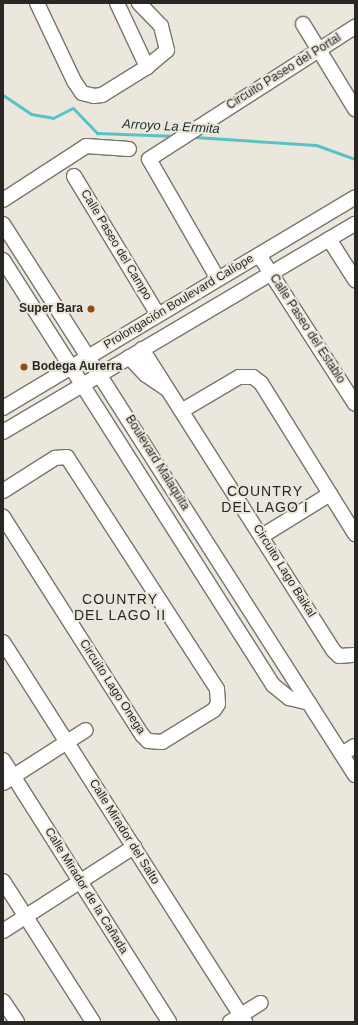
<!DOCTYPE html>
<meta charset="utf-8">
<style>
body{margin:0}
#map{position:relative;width:358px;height:1025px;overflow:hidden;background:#ebe7dc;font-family:Helvetica,sans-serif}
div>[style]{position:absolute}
.stream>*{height:3px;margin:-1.5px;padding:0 1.5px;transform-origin:1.5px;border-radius:1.5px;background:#58c3c5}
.roads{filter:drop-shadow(1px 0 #79756c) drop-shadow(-1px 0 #79756c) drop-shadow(0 1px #79756c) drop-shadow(0 -1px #79756c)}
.minor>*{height:14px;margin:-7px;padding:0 7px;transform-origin:7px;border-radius:7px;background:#fff}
.dots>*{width:11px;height:11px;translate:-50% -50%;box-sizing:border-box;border:2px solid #ebe7dc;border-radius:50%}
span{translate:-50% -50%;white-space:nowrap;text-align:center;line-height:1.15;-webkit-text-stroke:4px #ebe7dc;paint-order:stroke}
.street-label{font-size:12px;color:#292723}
.poi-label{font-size:12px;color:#292723;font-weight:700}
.right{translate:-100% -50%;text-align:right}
.left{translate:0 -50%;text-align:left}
.water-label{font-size:13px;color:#1a2e2e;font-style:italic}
.quarter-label{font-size:14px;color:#292723;letter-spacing:1px}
.frame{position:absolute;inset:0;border:4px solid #292723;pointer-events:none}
</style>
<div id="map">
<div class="stream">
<i style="left:3px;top:95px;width:34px;rotate:34deg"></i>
<i style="left:31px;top:114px;width:22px;rotate:10deg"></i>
<i style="left:53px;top:118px;width:22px;rotate:-27deg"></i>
<i style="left:73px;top:108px;width:35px;rotate:46deg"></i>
<i style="left:97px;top:133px;width:79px;rotate:2.2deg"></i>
<i style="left:194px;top:137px;width:122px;rotate:3.8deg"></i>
<i style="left:316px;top:145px;width:41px;rotate:19.7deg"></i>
</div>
<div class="roads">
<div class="minor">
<i style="left:37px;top:3px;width:86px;rotate:64.6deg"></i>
<i style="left:74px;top:81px;width:14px;rotate:56deg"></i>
<i style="left:82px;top:93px;width:12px;rotate:14deg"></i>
<i style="left:94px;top:96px;width:8px;rotate:-7deg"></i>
<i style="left:102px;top:95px;width:53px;rotate:-31.9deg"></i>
<i style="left:147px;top:67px;width:26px;rotate:-40deg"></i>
<i style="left:167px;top:50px;width:25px;rotate:-104deg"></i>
<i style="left:161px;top:26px;width:32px;rotate:-134deg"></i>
<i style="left:117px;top:3px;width:71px;rotate:64.9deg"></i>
<i style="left:303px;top:24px;width:100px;rotate:58.5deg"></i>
<i style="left:74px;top:176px;width:160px;rotate:58.8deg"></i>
<i style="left:3px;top:200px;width:99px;rotate:-33deg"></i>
<i style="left:86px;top:146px;width:43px;rotate:4deg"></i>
<i style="left:3px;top:224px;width:654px;rotate:57.43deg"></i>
<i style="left:329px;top:239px;width:49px;rotate:57.6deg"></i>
<i style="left:259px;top:255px;width:177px;rotate:57.2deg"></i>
<i style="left:3px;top:260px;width:504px;rotate:57.57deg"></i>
<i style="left:273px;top:685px;width:21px;rotate:39deg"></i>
<i style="left:289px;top:698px;width:21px;rotate:14deg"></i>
<i style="left:218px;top:279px;width:138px;rotate:-119.9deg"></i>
<i style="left:149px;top:159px;width:245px;rotate:-32.7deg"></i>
<i style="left:142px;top:349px;width:356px;rotate:57.6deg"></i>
<i style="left:333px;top:650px;width:8px;rotate:45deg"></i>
<i style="left:339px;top:656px;width:16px;rotate:-4deg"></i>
<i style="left:129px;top:357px;width:25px;rotate:47deg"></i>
<i style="left:146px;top:375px;width:25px;rotate:34deg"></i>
<i style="left:3px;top:408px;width:410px;rotate:-30.9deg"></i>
<i style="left:183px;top:410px;width:65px;rotate:-30.5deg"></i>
<i style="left:239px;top:377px;width:14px"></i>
<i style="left:253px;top:377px;width:10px;rotate:37deg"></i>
<i style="left:261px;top:383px;width:178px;rotate:58.1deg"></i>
<i style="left:3px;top:432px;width:409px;rotate:-30.6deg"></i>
<i style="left:3px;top:491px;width:62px;rotate:-32.4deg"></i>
<i style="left:55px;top:458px;width:12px;rotate:-5deg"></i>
<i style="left:67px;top:457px;width:276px;rotate:57.1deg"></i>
<i style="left:217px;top:689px;width:15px;rotate:86deg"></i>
<i style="left:218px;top:704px;width:7px;rotate:124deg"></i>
<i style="left:214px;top:710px;width:61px;rotate:148.4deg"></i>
<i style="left:162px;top:742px;width:14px;rotate:-176deg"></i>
<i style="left:148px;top:741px;width:8px;rotate:-135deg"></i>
<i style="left:142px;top:735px;width:259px;rotate:-122.5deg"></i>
<i style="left:262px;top:536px;width:80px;rotate:-31.7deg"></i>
<i style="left:3px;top:642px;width:451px;rotate:57.5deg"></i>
<i style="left:342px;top:754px;width:15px;rotate:-32deg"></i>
<i style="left:3px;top:760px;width:310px;rotate:57.6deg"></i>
<i style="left:3px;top:783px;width:98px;rotate:-32.6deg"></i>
<i style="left:3px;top:881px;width:167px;rotate:57.4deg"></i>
<i style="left:3px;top:931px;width:156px;rotate:-32.7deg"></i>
<i style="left:3px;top:1001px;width:25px;rotate:56deg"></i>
<i style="left:230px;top:1022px;width:36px;rotate:-32deg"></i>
</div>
</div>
<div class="dots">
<i style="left:91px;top:309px;background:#8d4c18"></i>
<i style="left:24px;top:367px;background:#8d4c18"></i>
</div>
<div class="street-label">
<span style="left:284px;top:72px;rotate:-32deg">Circuito Paseo del Portal</span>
<span style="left:116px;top:245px;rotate:59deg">Calle Paseo del Campo</span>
<span style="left:179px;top:302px;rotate:-31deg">Prolongación Boulevard Calíope</span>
<span style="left:307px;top:329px;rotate:57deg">Calle Paseo del Establo</span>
<span style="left:157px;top:463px;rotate:58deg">Boulevard Malaquita</span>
<span style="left:284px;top:571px;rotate:58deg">Circuito Lago Baikal</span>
<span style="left:112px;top:687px;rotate:57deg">Circuito Lago Onega</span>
<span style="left:124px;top:832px;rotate:58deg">Calle Mirador del Salto</span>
<span style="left:86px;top:891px;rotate:58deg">Calle Mirador de la Cañada</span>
</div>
<div class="poi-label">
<span class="right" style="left:83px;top:309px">Super Bara</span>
<span class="left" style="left:32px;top:367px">Bodega Aurerra</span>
</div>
<div class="water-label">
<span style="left:171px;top:127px;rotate:3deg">Arroyo La Ermita</span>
</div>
<div class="quarter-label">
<span style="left:265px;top:499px">COUNTRY<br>DEL LAGO I</span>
<span style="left:120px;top:607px">COUNTRY<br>DEL LAGO II</span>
</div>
<div class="frame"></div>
</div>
